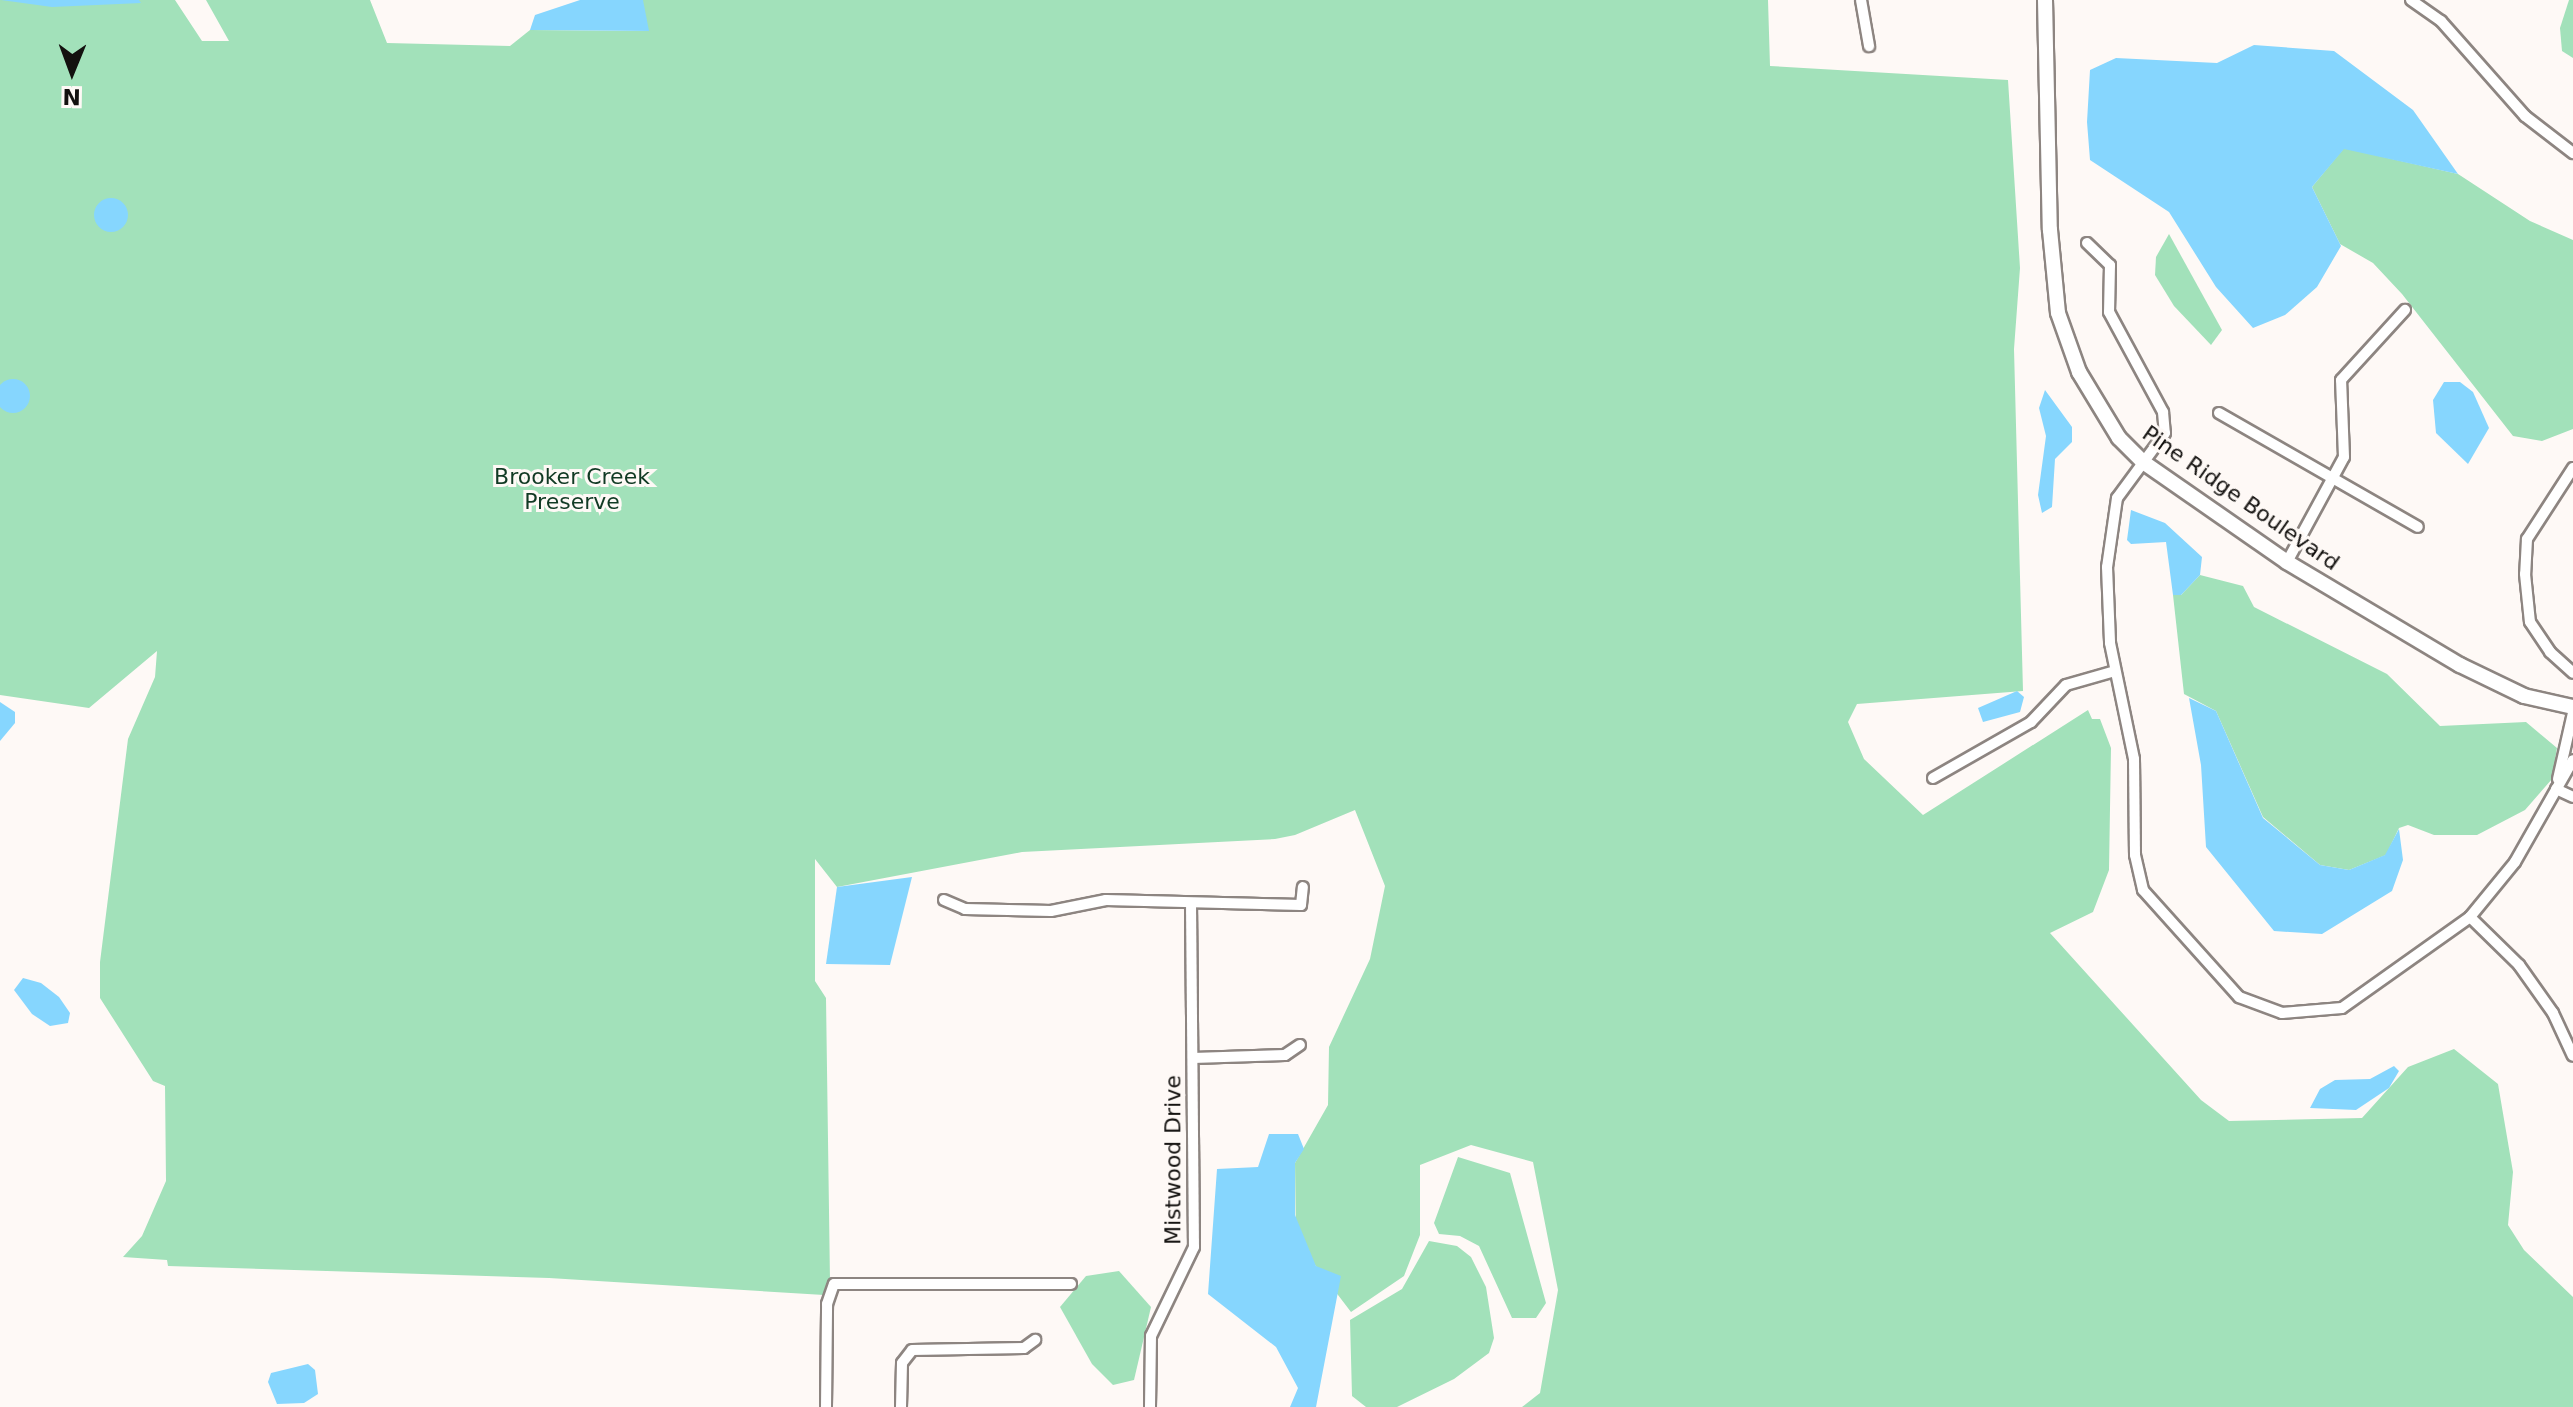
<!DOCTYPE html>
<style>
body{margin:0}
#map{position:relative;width:2573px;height:1407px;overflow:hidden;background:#fef9f6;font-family:"DejaVu Sans",sans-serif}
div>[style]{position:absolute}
.green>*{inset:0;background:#a2e1ba}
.water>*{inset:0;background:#86d6fe}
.round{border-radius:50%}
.roads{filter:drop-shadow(2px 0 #8d8581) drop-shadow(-2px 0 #8d8581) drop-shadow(0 2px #8d8581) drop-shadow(0 -2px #8d8581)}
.street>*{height:10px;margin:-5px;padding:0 5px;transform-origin:5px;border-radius:5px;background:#fff}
.secondary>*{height:14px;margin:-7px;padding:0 7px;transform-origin:7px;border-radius:7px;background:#fff}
span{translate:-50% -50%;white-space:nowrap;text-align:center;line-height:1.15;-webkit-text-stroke:6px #fef9f6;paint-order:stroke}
.park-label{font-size:22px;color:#113a24}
.street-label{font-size:22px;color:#13110f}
.north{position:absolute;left:32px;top:32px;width:80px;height:80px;-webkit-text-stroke:6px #fef9f6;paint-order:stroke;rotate:181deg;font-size:22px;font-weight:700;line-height:32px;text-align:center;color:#13110f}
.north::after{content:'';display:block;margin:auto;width:28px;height:36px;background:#13110f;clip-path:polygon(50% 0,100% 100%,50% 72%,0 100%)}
</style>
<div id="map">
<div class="green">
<i style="clip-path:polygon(0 0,175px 0,202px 41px,229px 41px,206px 0,370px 0,387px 43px,510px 46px,530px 30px,648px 31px,640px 0,1768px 0,1770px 66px,2008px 80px,2020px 268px,2014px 349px,2023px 691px,1857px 704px,1848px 722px,1864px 759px,1923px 815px,2088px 710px,2092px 719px,2100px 719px,2111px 748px,2109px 870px,2093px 912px,2050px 933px,2201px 1100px,2229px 1121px,2362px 1118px,2408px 1067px,2454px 1049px,2498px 1084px,2513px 1172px,2508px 1225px,2524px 1250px,2573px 1297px,2573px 1407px,1522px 1407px,1540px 1393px,1558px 1290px,1533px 1162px,1471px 1145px,1420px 1165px,1420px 1235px,1404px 1276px,1351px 1312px,1296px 1240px,1295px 1163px,1328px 1105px,1329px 1047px,1370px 959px,1385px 886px,1355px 810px,1295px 835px,1275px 839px,1022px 852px,837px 887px,815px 859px,815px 981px,826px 998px,830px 1281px,824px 1295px,549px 1278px,168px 1266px,167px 1260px,123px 1257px,142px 1236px,166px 1181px,165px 1086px,153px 1081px,100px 998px,100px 962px,128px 739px,155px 677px,157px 651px,89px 708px,0 695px)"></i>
<i style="clip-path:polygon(2569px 0,2573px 0,2573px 58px,2562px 51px,2560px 28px)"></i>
<i style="clip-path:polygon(2344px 148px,2458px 174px,2530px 221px,2573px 240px,2573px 429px,2542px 441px,2513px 436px,2402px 294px,2373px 263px,2340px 244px,2312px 187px)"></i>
<i style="clip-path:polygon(2169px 234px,2222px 330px,2211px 345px,2174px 306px,2155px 275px,2156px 257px)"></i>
<i style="clip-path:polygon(2200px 575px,2243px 586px,2254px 607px,2387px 674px,2440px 726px,2526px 722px,2557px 748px,2552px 779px,2525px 810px,2477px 835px,2434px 835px,2408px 825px,2399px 828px,2386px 855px,2349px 870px,2320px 865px,2263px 817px,2216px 711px,2184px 694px,2173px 595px,2181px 595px)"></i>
<i style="clip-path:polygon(1458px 1157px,1510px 1173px,1546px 1303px,1536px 1318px,1512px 1318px,1479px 1246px,1460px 1236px,1439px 1234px,1434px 1223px)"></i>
<i style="clip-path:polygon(1429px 1241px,1457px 1246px,1471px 1257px,1486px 1287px,1494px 1338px,1489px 1353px,1454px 1379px,1397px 1407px,1366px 1407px,1352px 1396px,1350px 1320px,1402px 1289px)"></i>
<i style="clip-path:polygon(1119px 1271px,1151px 1307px,1134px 1380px,1113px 1385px,1092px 1364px,1060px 1307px,1086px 1276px)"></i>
</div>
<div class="water">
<i style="clip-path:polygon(1px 0,139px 0,141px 3px,52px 7px)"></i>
<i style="clip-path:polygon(580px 0,643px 0,649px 31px,530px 30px,535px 15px)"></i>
<i style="clip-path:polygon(2254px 45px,2334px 51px,2413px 110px,2458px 174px,2344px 149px,2312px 187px,2341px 246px,2317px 287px,2285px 315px,2253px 328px,2216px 287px,2169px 212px,2090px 160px,2087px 122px,2090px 70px,2116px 58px,2217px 63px)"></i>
<i class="round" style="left:94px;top:198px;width:34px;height:34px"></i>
<i class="round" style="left:-4px;top:379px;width:34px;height:34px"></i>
<i style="clip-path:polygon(2444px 382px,2460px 382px,2473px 392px,2489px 428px,2468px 464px,2436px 433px,2433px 400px)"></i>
<i style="clip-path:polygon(2045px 390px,2072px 427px,2072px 442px,2055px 459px,2052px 507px,2042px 513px,2038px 495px,2046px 436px,2039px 408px)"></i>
<i style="clip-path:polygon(2131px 510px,2165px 523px,2202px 557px,2200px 575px,2181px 595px,2173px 595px,2166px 542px,2131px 544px,2127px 540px)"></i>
<i style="clip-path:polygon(2017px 691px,2024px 697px,2020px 712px,1983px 722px,1978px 708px)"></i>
<i style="clip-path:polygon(2189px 698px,2216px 711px,2263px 818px,2320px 865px,2349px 870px,2385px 855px,2399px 829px,2403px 860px,2392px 891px,2322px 934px,2274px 931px,2206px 847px,2201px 765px)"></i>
<i style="clip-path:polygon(0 702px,15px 712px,15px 723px,0 741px)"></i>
<i style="clip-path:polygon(912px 877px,890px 965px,826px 964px,837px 887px)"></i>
<i style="clip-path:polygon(23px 978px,41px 983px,59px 997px,70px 1013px,68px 1023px,50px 1026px,32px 1014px,14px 990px)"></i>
<i style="clip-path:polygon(2394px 1066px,2399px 1071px,2389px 1088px,2356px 1110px,2310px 1108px,2320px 1089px,2335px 1080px,2370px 1079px)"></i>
<i style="clip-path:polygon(1269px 1134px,1298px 1134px,1304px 1149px,1295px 1163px,1295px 1215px,1316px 1266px,1341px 1276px,1316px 1407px,1290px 1407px,1298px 1388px,1276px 1347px,1208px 1294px,1217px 1169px,1258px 1167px)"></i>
<i style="clip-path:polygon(308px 1364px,315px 1370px,318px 1394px,304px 1403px,277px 1404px,268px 1382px,271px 1373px)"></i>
</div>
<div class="roads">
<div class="street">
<i style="left:1861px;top:0;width:47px;rotate:80.1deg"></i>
<i style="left:2411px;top:0;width:37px;rotate:35deg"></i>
<i style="left:2441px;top:21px;width:127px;rotate:48.5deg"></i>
<i style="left:2525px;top:116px;width:61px;rotate:37.6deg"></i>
<i style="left:2087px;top:243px;width:32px;rotate:44deg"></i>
<i style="left:2110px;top:265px;width:47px;rotate:91.2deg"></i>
<i style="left:2109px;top:312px;width:114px;rotate:61.6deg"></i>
<i style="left:2163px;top:412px;width:21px;rotate:85deg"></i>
<i style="left:2165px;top:433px;width:81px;rotate:126.4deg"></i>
<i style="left:2117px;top:498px;width:70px;rotate:98.2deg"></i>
<i style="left:2107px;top:567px;width:76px;rotate:87.7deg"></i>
<i style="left:2110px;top:643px;width:118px;rotate:78.3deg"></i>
<i style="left:2134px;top:759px;width:96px;rotate:89.4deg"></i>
<i style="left:2135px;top:855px;width:36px;rotate:77deg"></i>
<i style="left:2143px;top:890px;width:144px;rotate:48.1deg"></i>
<i style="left:2239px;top:997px;width:46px;rotate:20.4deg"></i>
<i style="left:2282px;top:1013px;width:60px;rotate:-4.8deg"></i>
<i style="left:2342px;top:1008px;width:157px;rotate:-35.4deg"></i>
<i style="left:2470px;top:917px;width:71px;rotate:-50.7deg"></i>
<i style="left:2515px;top:862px;width:117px;rotate:-60.4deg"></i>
<i style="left:2219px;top:413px;width:229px;rotate:29.8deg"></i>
<i style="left:2573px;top:468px;width:85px;rotate:122.9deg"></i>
<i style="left:2527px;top:539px;width:35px;rotate:93deg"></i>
<i style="left:2525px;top:574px;width:48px;rotate:84.1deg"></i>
<i style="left:2530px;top:622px;width:36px;rotate:56deg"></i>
<i style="left:2550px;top:652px;width:31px;rotate:42deg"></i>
<i style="left:2287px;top:562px;width:119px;rotate:-61.5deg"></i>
<i style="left:2344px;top:457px;width:77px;rotate:-92.2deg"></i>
<i style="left:2341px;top:380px;width:95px;rotate:-47.6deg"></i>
<i style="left:1933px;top:778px;width:113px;rotate:-29.7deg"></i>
<i style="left:2031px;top:722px;width:51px;rotate:-46.6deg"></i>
<i style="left:2066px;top:685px;width:51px;rotate:-15.9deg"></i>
<i style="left:2558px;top:779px;width:68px;rotate:-77.2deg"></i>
<i style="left:2556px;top:789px;width:19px;rotate:25deg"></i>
<i style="left:944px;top:900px;width:23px;rotate:23deg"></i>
<i style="left:965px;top:909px;width:86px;rotate:1.3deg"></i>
<i style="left:1051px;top:911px;width:56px;rotate:-11.3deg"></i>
<i style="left:1106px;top:900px;width:195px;rotate:1.5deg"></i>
<i style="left:1301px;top:905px;width:18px;rotate:-84deg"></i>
<i style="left:2470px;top:917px;width:69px;rotate:44.4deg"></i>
<i style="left:2519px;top:965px;width:59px;rotate:54.7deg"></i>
<i style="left:2553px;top:1013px;width:47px;rotate:65.1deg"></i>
<i style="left:1193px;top:1058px;width:92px;rotate:-1.9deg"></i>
<i style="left:1285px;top:1055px;width:18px;rotate:-34deg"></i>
<i style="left:826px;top:1407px;width:103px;rotate:-89.4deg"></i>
<i style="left:827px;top:1304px;width:21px;rotate:-71deg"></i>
<i style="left:834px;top:1284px;width:237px"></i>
<i style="left:901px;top:1407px;width:44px;rotate:-88.7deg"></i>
<i style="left:902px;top:1363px;width:16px;rotate:-52deg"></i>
<i style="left:912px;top:1350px;width:112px;rotate:-1deg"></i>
<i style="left:1024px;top:1348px;width:14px;rotate:-36deg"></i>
<i style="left:1150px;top:1407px;width:71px;rotate:-89.2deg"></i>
<i style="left:1151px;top:1336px;width:99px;rotate:-64.2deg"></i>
<i style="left:1194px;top:1247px;width:344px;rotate:-90.5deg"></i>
</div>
<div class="secondary">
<i style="left:2045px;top:0;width:230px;rotate:88.8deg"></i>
<i style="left:2050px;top:230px;width:83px;rotate:84.5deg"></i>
<i style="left:2058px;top:313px;width:63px;rotate:70.4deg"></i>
<i style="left:2079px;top:372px;width:77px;rotate:58.8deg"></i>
<i style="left:2119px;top:438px;width:34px;rotate:45deg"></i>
<i style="left:2143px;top:462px;width:175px;rotate:34.8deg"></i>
<i style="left:2287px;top:562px;width:201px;rotate:30.8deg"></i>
<i style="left:2460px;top:665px;width:71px;rotate:25.8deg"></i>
<i style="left:2524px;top:696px;width:50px;rotate:12.7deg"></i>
</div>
</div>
<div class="park-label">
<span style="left:572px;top:489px">Brooker Creek<br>Preserve</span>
</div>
<div class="street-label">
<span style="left:2241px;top:498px;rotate:35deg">Pine Ridge Boulevard</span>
<span style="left:1173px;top:1160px;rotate:-90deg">Mistwood Drive</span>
</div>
<div class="north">N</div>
</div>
